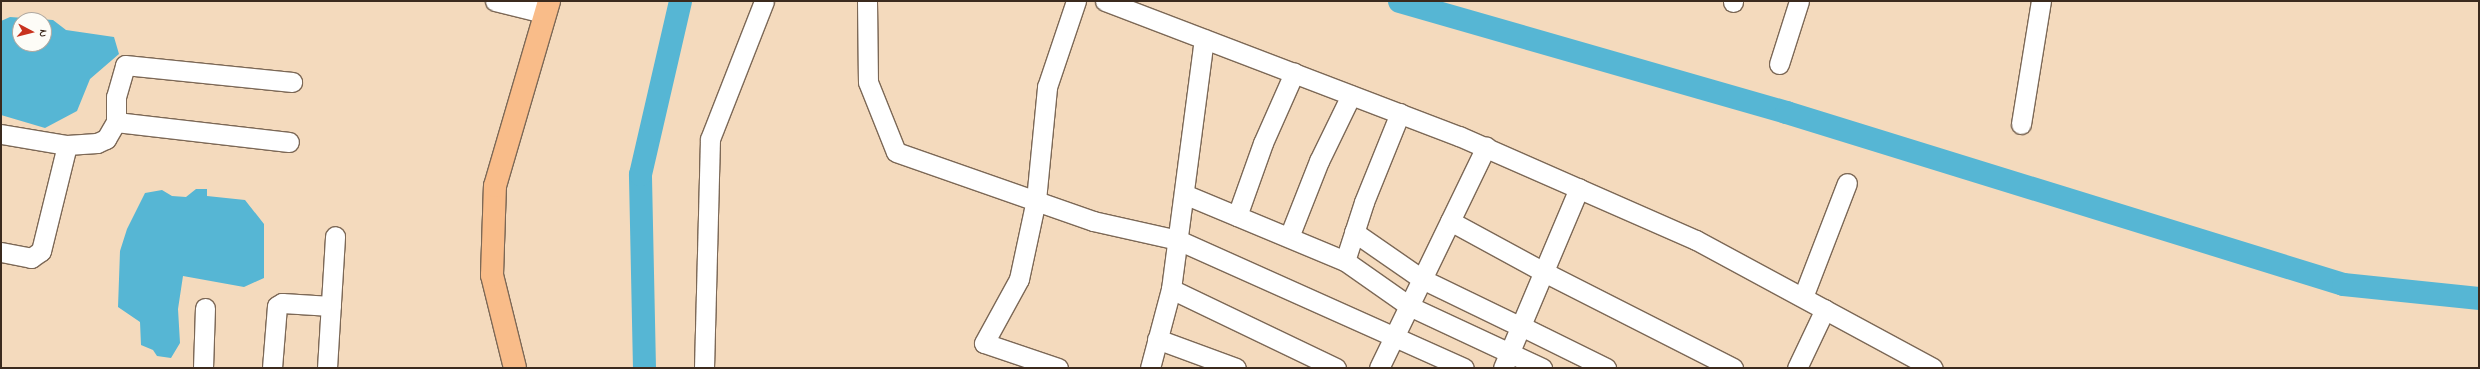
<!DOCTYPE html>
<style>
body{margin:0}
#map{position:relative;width:2480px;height:369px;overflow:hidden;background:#f4dabd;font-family:"Indie Flower",sans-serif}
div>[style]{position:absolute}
.water>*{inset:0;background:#56b6d4}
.river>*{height:23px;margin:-11.5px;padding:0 11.5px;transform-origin:11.5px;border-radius:11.5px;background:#56b6d4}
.roads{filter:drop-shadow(1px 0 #7c6856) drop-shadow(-1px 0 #7c6856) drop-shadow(0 1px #7c6856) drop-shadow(0 -1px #7c6856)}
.minor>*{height:19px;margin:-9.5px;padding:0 9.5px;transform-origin:9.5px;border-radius:9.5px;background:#fff}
.major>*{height:22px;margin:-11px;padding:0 11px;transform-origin:11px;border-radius:11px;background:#f9bc89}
span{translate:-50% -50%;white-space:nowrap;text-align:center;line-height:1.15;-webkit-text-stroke:4px #fdfcf7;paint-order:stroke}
.frame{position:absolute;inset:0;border:2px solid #3b2a1e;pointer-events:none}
.north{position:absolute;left:12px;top:12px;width:40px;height:40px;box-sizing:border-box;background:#fdfcf7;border:1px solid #afa8a0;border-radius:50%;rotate:97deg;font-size:11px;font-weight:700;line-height:16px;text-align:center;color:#3b2a1e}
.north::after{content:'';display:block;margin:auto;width:14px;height:18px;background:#c8321e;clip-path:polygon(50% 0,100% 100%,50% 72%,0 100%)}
</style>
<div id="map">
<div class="water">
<i style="clip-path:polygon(evenodd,10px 17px,53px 20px,66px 30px,114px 37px,119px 54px,90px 79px,77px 111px,45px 128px,1px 115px,1px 21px,10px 17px,20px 20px,44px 20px,44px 44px,20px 44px,20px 20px)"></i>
<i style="clip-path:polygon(196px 189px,207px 189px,207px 196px,245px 200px,264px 224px,264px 278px,244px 287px,183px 276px,178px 309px,180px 343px,171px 358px,157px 356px,153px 350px,141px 345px,140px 322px,118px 307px,120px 251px,127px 229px,145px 193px,162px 190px,172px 196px,186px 197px)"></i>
</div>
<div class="river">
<i style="left:1399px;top:1px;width:403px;rotate:16deg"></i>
<i style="left:1786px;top:112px;width:583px;rotate:17.16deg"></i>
<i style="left:2343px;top:284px;width:137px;rotate:5.9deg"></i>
<i style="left:644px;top:368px;width:194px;rotate:-91.2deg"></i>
<i style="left:640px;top:174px;width:178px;rotate:-77deg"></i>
</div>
<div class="roads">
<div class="minor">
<i style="left:495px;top:1px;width:50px;rotate:13.8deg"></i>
<i style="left:867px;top:1px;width:81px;rotate:89.3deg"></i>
<i style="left:868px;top:82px;width:75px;rotate:68.2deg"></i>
<i style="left:896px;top:152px;width:209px;rotate:19.3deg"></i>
<i style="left:1093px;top:221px;width:87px;rotate:12.6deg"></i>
<i style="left:1178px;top:240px;width:313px;rotate:24.1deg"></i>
<i style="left:1105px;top:1px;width:379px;rotate:20.9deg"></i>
<i style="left:1459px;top:136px;width:259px;rotate:23.7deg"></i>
<i style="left:1696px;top:240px;width:269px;rotate:28.4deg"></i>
<i style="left:1733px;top:2px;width:1px;rotate:-90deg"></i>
<i style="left:1779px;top:64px;width:66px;rotate:-72.4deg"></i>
<i style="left:116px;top:122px;width:174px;rotate:6.6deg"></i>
<i style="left:2021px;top:124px;width:125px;rotate:-80.8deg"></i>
<i style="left:1px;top:134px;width:67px;rotate:9.5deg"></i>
<i style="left:67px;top:145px;width:30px;rotate:-4deg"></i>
<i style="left:97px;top:143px;width:10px;rotate:-24deg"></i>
<i style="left:106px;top:139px;width:20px;rotate:-60deg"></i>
<i style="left:116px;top:122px;width:25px;rotate:-90deg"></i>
<i style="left:116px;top:97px;width:33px;rotate:-74deg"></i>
<i style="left:125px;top:65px;width:168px;rotate:5.8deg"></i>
<i style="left:1184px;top:194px;width:174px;rotate:22.6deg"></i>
<i style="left:1345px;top:261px;width:78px;rotate:35.1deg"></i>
<i style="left:1409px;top:306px;width:147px;rotate:25deg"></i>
<i style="left:1237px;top:216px;width:77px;rotate:-70.4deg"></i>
<i style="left:1263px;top:143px;width:77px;rotate:-66.1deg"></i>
<i style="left:1450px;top:221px;width:107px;rotate:28.5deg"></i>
<i style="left:1544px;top:272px;width:212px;rotate:26.9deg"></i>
<i style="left:1354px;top:232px;width:83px;rotate:34.7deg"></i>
<i style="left:1422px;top:279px;width:101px;rotate:25.8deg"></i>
<i style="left:1289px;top:237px;width:82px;rotate:-68.5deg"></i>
<i style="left:1319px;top:161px;width:73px;rotate:-64.1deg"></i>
<i style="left:1px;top:252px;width:31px;rotate:11deg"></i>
<i style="left:31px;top:258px;width:12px;rotate:-35deg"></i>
<i style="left:41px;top:251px;width:109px;rotate:-76.2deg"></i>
<i style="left:1345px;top:261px;width:62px;rotate:-72.1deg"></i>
<i style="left:1364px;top:202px;width:96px;rotate:-68deg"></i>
<i style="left:1171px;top:289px;width:183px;rotate:25.6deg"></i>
<i style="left:1803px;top:297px;width:122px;rotate:-68.9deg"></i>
<i style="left:1521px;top:326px;width:95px;rotate:26.3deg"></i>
<i style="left:1157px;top:339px;width:84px;rotate:20.2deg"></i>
<i style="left:203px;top:368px;width:60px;rotate:-88.1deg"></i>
<i style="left:272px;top:368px;width:62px;rotate:-85.4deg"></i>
<i style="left:277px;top:306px;width:6px;rotate:-31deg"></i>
<i style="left:282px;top:303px;width:49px;rotate:3.5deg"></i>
<i style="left:327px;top:368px;width:132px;rotate:-86.5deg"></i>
<i style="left:704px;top:368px;width:229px;rotate:-88.5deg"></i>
<i style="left:710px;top:139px;width:148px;rotate:-68.6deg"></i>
<i style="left:1058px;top:368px;width:78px;rotate:-161.3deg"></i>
<i style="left:984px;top:343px;width:73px;rotate:-61.3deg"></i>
<i style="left:1019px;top:279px;width:81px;rotate:-77.9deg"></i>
<i style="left:1036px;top:200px;width:114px;rotate:-84.4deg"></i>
<i style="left:1047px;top:87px;width:91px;rotate:-71.4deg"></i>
<i style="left:1150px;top:368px;width:82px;rotate:-75.1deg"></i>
<i style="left:1171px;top:289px;width:252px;rotate:-82.5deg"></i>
<i style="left:1379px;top:368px;width:246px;rotate:-64.2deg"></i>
<i style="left:1503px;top:368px;width:195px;rotate:-67.1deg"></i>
<i style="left:1797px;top:368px;width:65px;rotate:-64.6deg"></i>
</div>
<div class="major">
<i style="left:515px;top:368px;width:96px;rotate:-103.9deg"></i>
<i style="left:492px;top:275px;width:89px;rotate:-88.1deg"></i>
<i style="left:495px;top:186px;width:193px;rotate:-73.7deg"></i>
</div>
</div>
<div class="frame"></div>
<div class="north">N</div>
</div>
